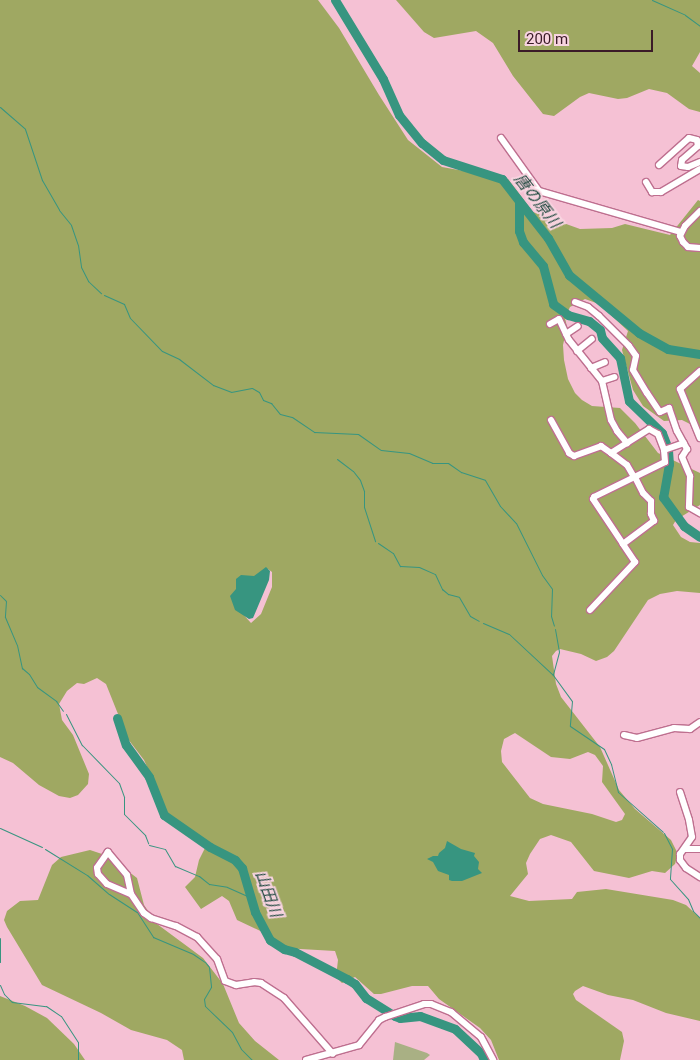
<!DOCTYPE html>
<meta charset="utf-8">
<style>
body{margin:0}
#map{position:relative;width:700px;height:1060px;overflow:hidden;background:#f5c1d4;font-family:Roboto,"Noto Sans JP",sans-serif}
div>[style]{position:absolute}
.green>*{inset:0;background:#a9b084}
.forest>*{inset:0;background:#9fa862}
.water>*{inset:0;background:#379580}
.stream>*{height:1px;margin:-0.5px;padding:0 0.5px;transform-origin:0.5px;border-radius:0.5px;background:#379580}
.river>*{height:9px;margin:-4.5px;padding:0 4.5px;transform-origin:4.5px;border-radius:4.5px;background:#379580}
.roads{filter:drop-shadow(1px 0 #be6f8f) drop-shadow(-1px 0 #be6f8f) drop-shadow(0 1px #be6f8f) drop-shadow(0 -1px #be6f8f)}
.minor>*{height:6px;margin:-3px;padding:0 3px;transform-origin:3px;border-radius:3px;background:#fff}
span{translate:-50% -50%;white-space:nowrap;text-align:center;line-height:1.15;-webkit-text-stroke:4px #f8d4e0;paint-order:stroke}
.water-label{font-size:16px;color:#224b41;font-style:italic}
.scale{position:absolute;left:518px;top:30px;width:135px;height:22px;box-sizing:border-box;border:2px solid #3b1b28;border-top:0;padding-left:6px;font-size:15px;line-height:18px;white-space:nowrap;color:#3b1b28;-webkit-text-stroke:4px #f8d4e0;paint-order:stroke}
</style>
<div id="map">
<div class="green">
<i style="clip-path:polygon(395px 1042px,427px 1053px,430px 1055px,424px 1060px,393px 1060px)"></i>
</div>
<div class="forest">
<i style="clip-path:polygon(evenodd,0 0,318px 0,339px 28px,379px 95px,408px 140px,442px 167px,508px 179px,533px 212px,580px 229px,612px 228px,625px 224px,670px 235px,698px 200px,700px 201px,700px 429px,682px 420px,664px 421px,643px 406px,633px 390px,622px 350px,628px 331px,599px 304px,585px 299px,570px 307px,565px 318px,567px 327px,563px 345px,564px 360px,568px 379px,575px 393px,582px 400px,592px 406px,620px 408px,635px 423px,658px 453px,700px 473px,700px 505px,676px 520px,673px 525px,681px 537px,690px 542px,700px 543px,700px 593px,677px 591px,660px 594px,648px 600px,614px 651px,607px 657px,596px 661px,581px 654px,560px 649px,556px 651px,552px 656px,556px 684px,561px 697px,600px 747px,619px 790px,635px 809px,671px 840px,678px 854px,675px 864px,665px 873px,652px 871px,629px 878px,594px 871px,571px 842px,551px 835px,540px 839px,530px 854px,526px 863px,528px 874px,510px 896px,529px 901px,572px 899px,577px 892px,606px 889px,673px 900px,686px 905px,700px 918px,700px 1021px,666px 1013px,633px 1000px,608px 995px,583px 986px,575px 991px,573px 994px,576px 1000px,622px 1032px,624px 1041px,620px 1060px,499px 1060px,491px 1040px,480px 1028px,439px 999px,428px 986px,412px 986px,381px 994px,374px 994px,355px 977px,342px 983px,336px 977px,338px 960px,335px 951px,283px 948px,276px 946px,269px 935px,237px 920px,229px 901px,222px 896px,201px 909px,185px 887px,195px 877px,199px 860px,208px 842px,160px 810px,158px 791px,144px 760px,128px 739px,106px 684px,97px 678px,84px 684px,77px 683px,67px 691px,59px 704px,62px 720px,73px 735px,89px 774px,88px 784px,78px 795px,70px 798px,59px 796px,39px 785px,13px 763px,0 757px,0 0,268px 569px,272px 572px,272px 587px,261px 614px,251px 623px,241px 612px,238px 588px,268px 569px,0 0,515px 733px,551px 757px,570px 759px,588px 752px,595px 755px,603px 766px,602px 782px,625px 814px,622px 820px,616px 822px,592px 814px,543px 804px,530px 798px,502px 762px,501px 751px,504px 739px,515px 733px)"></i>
<i style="clip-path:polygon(396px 0,700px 0,700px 52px,692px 66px,700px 73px,700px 112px,689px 109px,667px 93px,649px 89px,627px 98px,618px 99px,589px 93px,580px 97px,554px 116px,543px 114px,513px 76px,493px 43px,476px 31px,434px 38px,424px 32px)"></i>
<i style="clip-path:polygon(90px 850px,108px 856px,137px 878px,144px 905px,157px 924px,203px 958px,223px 984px,239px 1023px,255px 1041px,279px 1060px,184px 1060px,182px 1050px,167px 1040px,131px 1030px,101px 1013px,42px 985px,7px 927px,4px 920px,7px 911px,20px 901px,38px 900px,52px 865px,61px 857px)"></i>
<i style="clip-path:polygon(0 996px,25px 1006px,47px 1018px,74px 1044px,85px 1060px,0 1060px)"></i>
</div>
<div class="water">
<i style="clip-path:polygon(266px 567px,270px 571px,269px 580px,253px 618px,249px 619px,235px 610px,230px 596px,236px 589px,236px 579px,241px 575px,254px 576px)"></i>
<i style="clip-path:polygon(447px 841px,461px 849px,475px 853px,474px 856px,479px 862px,478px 869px,482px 873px,462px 881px,452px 881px,449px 880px,449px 875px,438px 871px,433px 862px,427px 859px,433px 856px,438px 856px,439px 853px,445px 848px)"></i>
</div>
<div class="stream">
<i style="left:652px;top:0;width:36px;rotate:24deg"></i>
<i style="left:685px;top:15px;width:19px;rotate:36deg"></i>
<i style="left:0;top:107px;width:33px;rotate:41deg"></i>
<i style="left:25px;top:129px;width:54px;rotate:71.6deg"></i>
<i style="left:42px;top:180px;width:34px;rotate:60deg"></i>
<i style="left:59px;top:210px;width:19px;rotate:51deg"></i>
<i style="left:71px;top:225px;width:21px;rotate:71deg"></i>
<i style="left:78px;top:245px;width:22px;rotate:82deg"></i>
<i style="left:81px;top:267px;width:16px;rotate:63deg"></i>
<i style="left:88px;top:281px;width:18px;rotate:43deg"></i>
<i style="left:104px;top:295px;width:22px;rotate:24deg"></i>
<i style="left:124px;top:304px;width:15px;rotate:67deg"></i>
<i style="left:130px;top:318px;width:46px;rotate:45.9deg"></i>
<i style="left:162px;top:351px;width:19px;rotate:25deg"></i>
<i style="left:179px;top:359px;width:43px;rotate:37.4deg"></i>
<i style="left:213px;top:385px;width:19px;rotate:21deg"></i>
<i style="left:231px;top:392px;width:21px;rotate:-11deg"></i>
<i style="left:252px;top:388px;width:8px;rotate:30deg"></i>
<i style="left:259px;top:392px;width:9px;rotate:63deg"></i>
<i style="left:263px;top:400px;width:9px;rotate:21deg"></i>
<i style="left:271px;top:403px;width:14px;rotate:51deg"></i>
<i style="left:280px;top:414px;width:12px;rotate:14deg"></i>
<i style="left:292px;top:417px;width:27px;rotate:34deg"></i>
<i style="left:314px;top:432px;width:44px;rotate:2.6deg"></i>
<i style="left:358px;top:434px;width:28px;rotate:35deg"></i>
<i style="left:381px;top:450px;width:28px;rotate:6deg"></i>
<i style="left:409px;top:453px;width:25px;rotate:23deg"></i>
<i style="left:432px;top:463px;width:16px"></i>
<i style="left:448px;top:463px;width:16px;rotate:35deg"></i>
<i style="left:461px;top:472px;width:25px;rotate:18deg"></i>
<i style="left:485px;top:480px;width:30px;rotate:60deg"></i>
<i style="left:500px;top:506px;width:23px;rotate:47deg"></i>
<i style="left:516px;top:523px;width:58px;rotate:63.4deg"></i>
<i style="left:542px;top:575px;width:17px;rotate:54deg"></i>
<i style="left:552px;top:589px;width:27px;rotate:92deg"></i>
<i style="left:551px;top:616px;width:10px;rotate:73deg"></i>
<i style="left:337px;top:459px;width:20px;rotate:37deg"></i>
<i style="left:353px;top:471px;width:11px;rotate:52deg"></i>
<i style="left:360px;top:480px;width:12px;rotate:70deg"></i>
<i style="left:364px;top:491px;width:16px;rotate:90deg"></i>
<i style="left:364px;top:507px;width:36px;rotate:72deg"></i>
<i style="left:378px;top:543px;width:18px;rotate:34deg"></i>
<i style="left:393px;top:553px;width:15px;rotate:62deg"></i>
<i style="left:400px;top:566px;width:19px;rotate:3deg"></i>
<i style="left:419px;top:567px;width:17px;rotate:24deg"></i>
<i style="left:435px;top:574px;width:17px;rotate:65deg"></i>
<i style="left:442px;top:589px;width:8px;rotate:40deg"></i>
<i style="left:448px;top:594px;width:11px;rotate:15deg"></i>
<i style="left:459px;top:597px;width:22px;rotate:60deg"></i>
<i style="left:470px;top:616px;width:10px;rotate:29deg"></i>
<i style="left:0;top:595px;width:8px;rotate:45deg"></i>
<i style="left:6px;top:601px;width:16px;rotate:94deg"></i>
<i style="left:5px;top:617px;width:30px;rotate:67deg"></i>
<i style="left:17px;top:645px;width:24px;rotate:78deg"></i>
<i style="left:22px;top:668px;width:9px;rotate:41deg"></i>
<i style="left:29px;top:674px;width:15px;rotate:58deg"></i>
<i style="left:37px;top:687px;width:24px;rotate:36deg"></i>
<i style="left:56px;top:701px;width:12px;rotate:55deg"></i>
<i style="left:483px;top:623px;width:28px;rotate:23deg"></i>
<i style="left:509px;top:634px;width:60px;rotate:43deg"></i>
<i style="left:555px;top:629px;width:23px;rotate:80deg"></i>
<i style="left:559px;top:652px;width:24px;rotate:105deg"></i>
<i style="left:553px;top:675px;width:32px;rotate:54deg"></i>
<i style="left:572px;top:701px;width:25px;rotate:95deg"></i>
<i style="left:570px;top:726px;width:41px;rotate:34.1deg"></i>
<i style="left:604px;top:749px;width:17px;rotate:65deg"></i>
<i style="left:611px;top:764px;width:29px;rotate:76deg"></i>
<i style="left:618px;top:792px;width:60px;rotate:41.6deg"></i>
<i style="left:66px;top:714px;width:35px;rotate:63deg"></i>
<i style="left:82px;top:745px;width:53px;rotate:45.8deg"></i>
<i style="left:119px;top:783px;width:15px;rotate:70deg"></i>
<i style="left:124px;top:797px;width:17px;rotate:90deg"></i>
<i style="left:124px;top:814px;width:30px;rotate:45deg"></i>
<i style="left:145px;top:835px;width:9px;rotate:69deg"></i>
<i style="left:0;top:828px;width:46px;rotate:24.3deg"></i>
<i style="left:664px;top:833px;width:18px;rotate:63deg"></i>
<i style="left:672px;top:849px;width:30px;rotate:94deg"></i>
<i style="left:670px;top:879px;width:27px;rotate:48deg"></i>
<i style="left:688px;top:899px;width:13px;rotate:67deg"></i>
<i style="left:693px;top:911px;width:10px;rotate:45deg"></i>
<i style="left:149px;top:845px;width:16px;rotate:14deg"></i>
<i style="left:165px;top:849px;width:20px;rotate:60deg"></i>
<i style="left:175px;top:866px;width:26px;rotate:23deg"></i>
<i style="left:199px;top:876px;width:13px;rotate:39deg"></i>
<i style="left:209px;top:884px;width:18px;rotate:9deg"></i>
<i style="left:227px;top:887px;width:24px;rotate:24deg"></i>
<i style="left:45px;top:849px;width:49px;rotate:31.8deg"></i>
<i style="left:87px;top:875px;width:29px;rotate:41deg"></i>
<i style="left:109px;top:894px;width:33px;rotate:33deg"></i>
<i style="left:137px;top:912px;width:30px;rotate:57deg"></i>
<i style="left:153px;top:937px;width:43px;rotate:23deg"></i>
<i style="left:193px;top:954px;width:14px;rotate:34deg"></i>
<i style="left:205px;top:962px;width:6px;rotate:51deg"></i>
<i style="left:209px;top:967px;width:20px;rotate:84deg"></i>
<i style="left:211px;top:987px;width:14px;rotate:120deg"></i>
<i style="left:204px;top:999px;width:7px;rotate:82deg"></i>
<i style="left:205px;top:1006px;width:37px;rotate:44deg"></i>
<i style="left:232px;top:1032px;width:19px;rotate:62deg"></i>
<i style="left:241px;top:1049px;width:16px;rotate:45deg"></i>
<i style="left:0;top:938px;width:24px;rotate:90deg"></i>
<i style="left:0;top:985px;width:10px;rotate:66deg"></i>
<i style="left:4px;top:994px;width:11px;rotate:45deg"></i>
<i style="left:12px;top:1002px;width:34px;rotate:7deg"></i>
<i style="left:46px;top:1006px;width:18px;rotate:34deg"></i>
<i style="left:61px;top:1016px;width:31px;rotate:57deg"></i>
<i style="left:78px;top:1042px;width:18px;rotate:90deg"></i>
</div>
<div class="river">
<i style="left:335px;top:0;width:92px;rotate:58.7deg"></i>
<i style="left:383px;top:79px;width:39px;rotate:66deg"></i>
<i style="left:399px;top:115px;width:36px;rotate:51deg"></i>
<i style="left:422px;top:143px;width:27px;rotate:39deg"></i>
<i style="left:443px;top:160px;width:62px;rotate:17.9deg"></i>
<i style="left:502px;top:179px;width:75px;rotate:52.1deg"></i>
<i style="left:548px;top:238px;width:43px;rotate:60.4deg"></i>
<i style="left:569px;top:275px;width:91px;rotate:39.6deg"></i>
<i style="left:639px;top:333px;width:33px;rotate:29deg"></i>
<i style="left:668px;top:349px;width:32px;rotate:9deg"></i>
<i style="left:519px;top:202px;width:29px;rotate:90deg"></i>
<i style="left:519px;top:231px;width:12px;rotate:70deg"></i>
<i style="left:523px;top:242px;width:31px;rotate:50deg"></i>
<i style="left:543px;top:266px;width:39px;rotate:75deg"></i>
<i style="left:553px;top:304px;width:19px;rotate:36deg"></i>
<i style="left:568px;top:315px;width:22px;rotate:16deg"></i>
<i style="left:589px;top:321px;width:14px;rotate:39deg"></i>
<i style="left:600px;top:330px;width:8px;rotate:76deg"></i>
<i style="left:602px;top:338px;width:27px;rotate:48deg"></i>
<i style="left:620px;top:358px;width:44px;rotate:78.2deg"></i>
<i style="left:629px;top:401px;width:46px;rotate:44.1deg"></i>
<i style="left:662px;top:433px;width:14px;rotate:69deg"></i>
<i style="left:668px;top:450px;width:14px;rotate:86deg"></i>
<i style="left:669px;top:464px;width:34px;rotate:100deg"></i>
<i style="left:663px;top:497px;width:36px;rotate:54deg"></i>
<i style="left:684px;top:526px;width:19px;rotate:35deg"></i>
<i style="left:117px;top:718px;width:28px;rotate:72deg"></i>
<i style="left:126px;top:745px;width:39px;rotate:54deg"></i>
<i style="left:149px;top:777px;width:41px;rotate:68.5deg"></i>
<i style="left:164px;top:815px;width:56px;rotate:34.8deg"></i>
<i style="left:210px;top:847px;width:28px;rotate:27deg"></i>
<i style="left:235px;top:860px;width:11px;rotate:49deg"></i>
<i style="left:242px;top:868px;width:46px;rotate:73.5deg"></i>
<i style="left:255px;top:912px;width:32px;rotate:62deg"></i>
<i style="left:270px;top:940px;width:17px;rotate:33deg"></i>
<i style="left:284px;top:949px;width:11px;rotate:15deg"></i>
<i style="left:295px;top:952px;width:59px;rotate:27.4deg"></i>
<i style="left:347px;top:979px;width:9px;rotate:32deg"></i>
<i style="left:355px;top:984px;width:18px;rotate:52deg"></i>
<i style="left:366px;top:998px;width:34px;rotate:32deg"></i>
<i style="left:395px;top:1016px;width:5px;rotate:22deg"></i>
<i style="left:400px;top:1018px;width:20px;rotate:-6deg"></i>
<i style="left:420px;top:1016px;width:37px;rotate:20deg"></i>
<i style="left:455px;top:1029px;width:35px;rotate:43deg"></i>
<i style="left:481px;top:1053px;width:8px;rotate:67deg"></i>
</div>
<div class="roads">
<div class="minor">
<i style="left:501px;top:138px;width:65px;rotate:54.4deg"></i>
<i style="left:539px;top:191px;width:148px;rotate:16.1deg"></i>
<i style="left:659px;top:165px;width:40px;rotate:-42deg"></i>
<i style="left:689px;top:138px;width:8px;rotate:14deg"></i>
<i style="left:697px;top:140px;width:6px;rotate:81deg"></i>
<i style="left:698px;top:146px;width:21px;rotate:139deg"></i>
<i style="left:682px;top:160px;width:6px;rotate:99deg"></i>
<i style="left:681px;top:166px;width:7px;rotate:8deg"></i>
<i style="left:688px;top:167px;width:13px;rotate:-23deg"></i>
<i style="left:646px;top:182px;width:12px;rotate:59deg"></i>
<i style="left:652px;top:192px;width:9px"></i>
<i style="left:661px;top:192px;width:45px;rotate:-30.5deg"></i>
<i style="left:700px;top:211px;width:21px;rotate:135deg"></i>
<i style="left:685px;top:226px;width:11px;rotate:117deg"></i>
<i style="left:680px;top:236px;width:7px;rotate:63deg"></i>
<i style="left:683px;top:242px;width:7px;rotate:45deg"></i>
<i style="left:688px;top:247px;width:12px;rotate:5deg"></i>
<i style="left:575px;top:302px;width:14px;rotate:21deg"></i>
<i style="left:588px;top:307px;width:14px;rotate:39deg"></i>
<i style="left:599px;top:316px;width:42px;rotate:45deg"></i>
<i style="left:629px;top:346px;width:12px;rotate:55deg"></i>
<i style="left:636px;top:356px;width:14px;rotate:102deg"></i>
<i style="left:633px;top:370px;width:27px;rotate:59deg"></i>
<i style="left:647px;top:393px;width:23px;rotate:56deg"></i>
<i style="left:660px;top:412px;width:10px;rotate:-24deg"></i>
<i style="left:669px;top:408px;width:24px;rotate:71deg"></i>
<i style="left:677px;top:431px;width:21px;rotate:61deg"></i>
<i style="left:687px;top:449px;width:9px;rotate:122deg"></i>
<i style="left:682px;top:457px;width:21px;rotate:67deg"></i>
<i style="left:690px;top:476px;width:31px;rotate:92deg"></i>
<i style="left:689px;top:507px;width:13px;rotate:29deg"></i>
<i style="left:550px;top:324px;width:10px;rotate:-29deg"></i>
<i style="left:559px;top:319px;width:23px;rotate:65deg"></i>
<i style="left:569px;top:340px;width:53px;rotate:51.2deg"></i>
<i style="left:602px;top:381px;width:40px;rotate:77deg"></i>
<i style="left:611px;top:420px;width:13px;rotate:61deg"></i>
<i style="left:617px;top:431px;width:16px;rotate:50deg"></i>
<i style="left:566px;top:334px;width:14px;rotate:-34deg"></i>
<i style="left:577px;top:351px;width:19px;rotate:-39deg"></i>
<i style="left:591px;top:368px;width:15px;rotate:-23deg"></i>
<i style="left:700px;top:371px;width:27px;rotate:138deg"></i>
<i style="left:680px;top:389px;width:53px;rotate:67.8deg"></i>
<i style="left:602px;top:381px;width:13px;rotate:-18deg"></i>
<i style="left:551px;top:420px;width:38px;rotate:61deg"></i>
<i style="left:569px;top:453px;width:6px;rotate:31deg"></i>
<i style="left:574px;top:456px;width:29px;rotate:-20deg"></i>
<i style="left:601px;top:446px;width:12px;rotate:35deg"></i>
<i style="left:611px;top:453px;width:45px;rotate:-32.3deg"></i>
<i style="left:649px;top:429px;width:10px;rotate:29deg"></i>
<i style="left:658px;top:434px;width:17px;rotate:69deg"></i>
<i style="left:664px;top:450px;width:12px;rotate:85deg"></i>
<i style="left:665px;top:462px;width:79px;rotate:153.8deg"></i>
<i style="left:594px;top:497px;width:2px;rotate:117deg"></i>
<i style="left:593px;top:499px;width:54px;rotate:56.3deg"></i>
<i style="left:623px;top:544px;width:39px;rotate:-37deg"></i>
<i style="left:654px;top:521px;width:8px;rotate:-113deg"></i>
<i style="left:651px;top:514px;width:13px;rotate:-90deg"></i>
<i style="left:651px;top:501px;width:11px;rotate:-135deg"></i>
<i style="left:643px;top:493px;width:18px;rotate:-117deg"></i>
<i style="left:664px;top:450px;width:21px;rotate:-19deg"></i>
<i style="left:611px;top:453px;width:20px;rotate:37deg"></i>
<i style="left:627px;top:465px;width:14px;rotate:60deg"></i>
<i style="left:590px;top:610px;width:66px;rotate:-46.8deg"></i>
<i style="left:635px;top:562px;width:22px;rotate:-124deg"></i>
<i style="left:624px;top:735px;width:13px;rotate:13deg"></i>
<i style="left:637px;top:738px;width:38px;rotate:-15deg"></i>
<i style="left:674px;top:728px;width:16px;rotate:4deg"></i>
<i style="left:690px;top:729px;width:12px;rotate:-35deg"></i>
<i style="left:680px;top:792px;width:29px;rotate:72deg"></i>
<i style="left:689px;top:820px;width:17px;rotate:80deg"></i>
<i style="left:692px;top:837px;width:21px;rotate:125deg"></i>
<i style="left:680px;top:854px;width:6px;rotate:90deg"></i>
<i style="left:680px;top:860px;width:10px;rotate:53deg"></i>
<i style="left:686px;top:868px;width:17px;rotate:33deg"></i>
<i style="left:685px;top:849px;width:15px"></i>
<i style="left:131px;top:894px;width:19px;rotate:-102deg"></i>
<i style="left:127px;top:875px;width:30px;rotate:-130deg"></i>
<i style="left:108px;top:852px;width:19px;rotate:125deg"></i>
<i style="left:97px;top:868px;width:6px;rotate:81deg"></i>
<i style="left:98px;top:874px;width:13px;rotate:48deg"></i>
<i style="left:107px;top:884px;width:26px;rotate:23deg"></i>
<i style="left:131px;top:894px;width:23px;rotate:56deg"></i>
<i style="left:144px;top:913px;width:9px;rotate:36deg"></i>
<i style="left:151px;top:918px;width:26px;rotate:18deg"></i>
<i style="left:176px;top:926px;width:24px;rotate:28deg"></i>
<i style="left:197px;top:937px;width:30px;rotate:48deg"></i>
<i style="left:217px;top:959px;width:23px;rotate:70deg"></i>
<i style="left:225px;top:981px;width:12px;rotate:20deg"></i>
<i style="left:236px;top:985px;width:18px;rotate:-9deg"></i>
<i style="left:254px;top:982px;width:7px;rotate:8deg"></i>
<i style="left:261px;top:983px;width:27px;rotate:33deg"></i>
<i style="left:284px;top:998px;width:74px;rotate:48.8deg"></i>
<i style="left:306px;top:1060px;width:55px;rotate:-15.8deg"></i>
<i style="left:359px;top:1045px;width:32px;rotate:-51deg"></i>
<i style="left:379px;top:1020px;width:7px;rotate:-27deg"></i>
<i style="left:385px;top:1017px;width:41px;rotate:-18.4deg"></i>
<i style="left:424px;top:1004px;width:7px"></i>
<i style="left:431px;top:1004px;width:22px;rotate:22deg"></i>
<i style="left:451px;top:1012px;width:39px;rotate:40deg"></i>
<i style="left:481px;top:1037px;width:26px;rotate:62deg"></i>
</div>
</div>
<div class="water-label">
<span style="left:537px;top:201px;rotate:52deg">唐の原川</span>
<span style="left:268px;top:894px;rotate:70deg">山田川</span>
</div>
<div class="scale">200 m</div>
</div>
